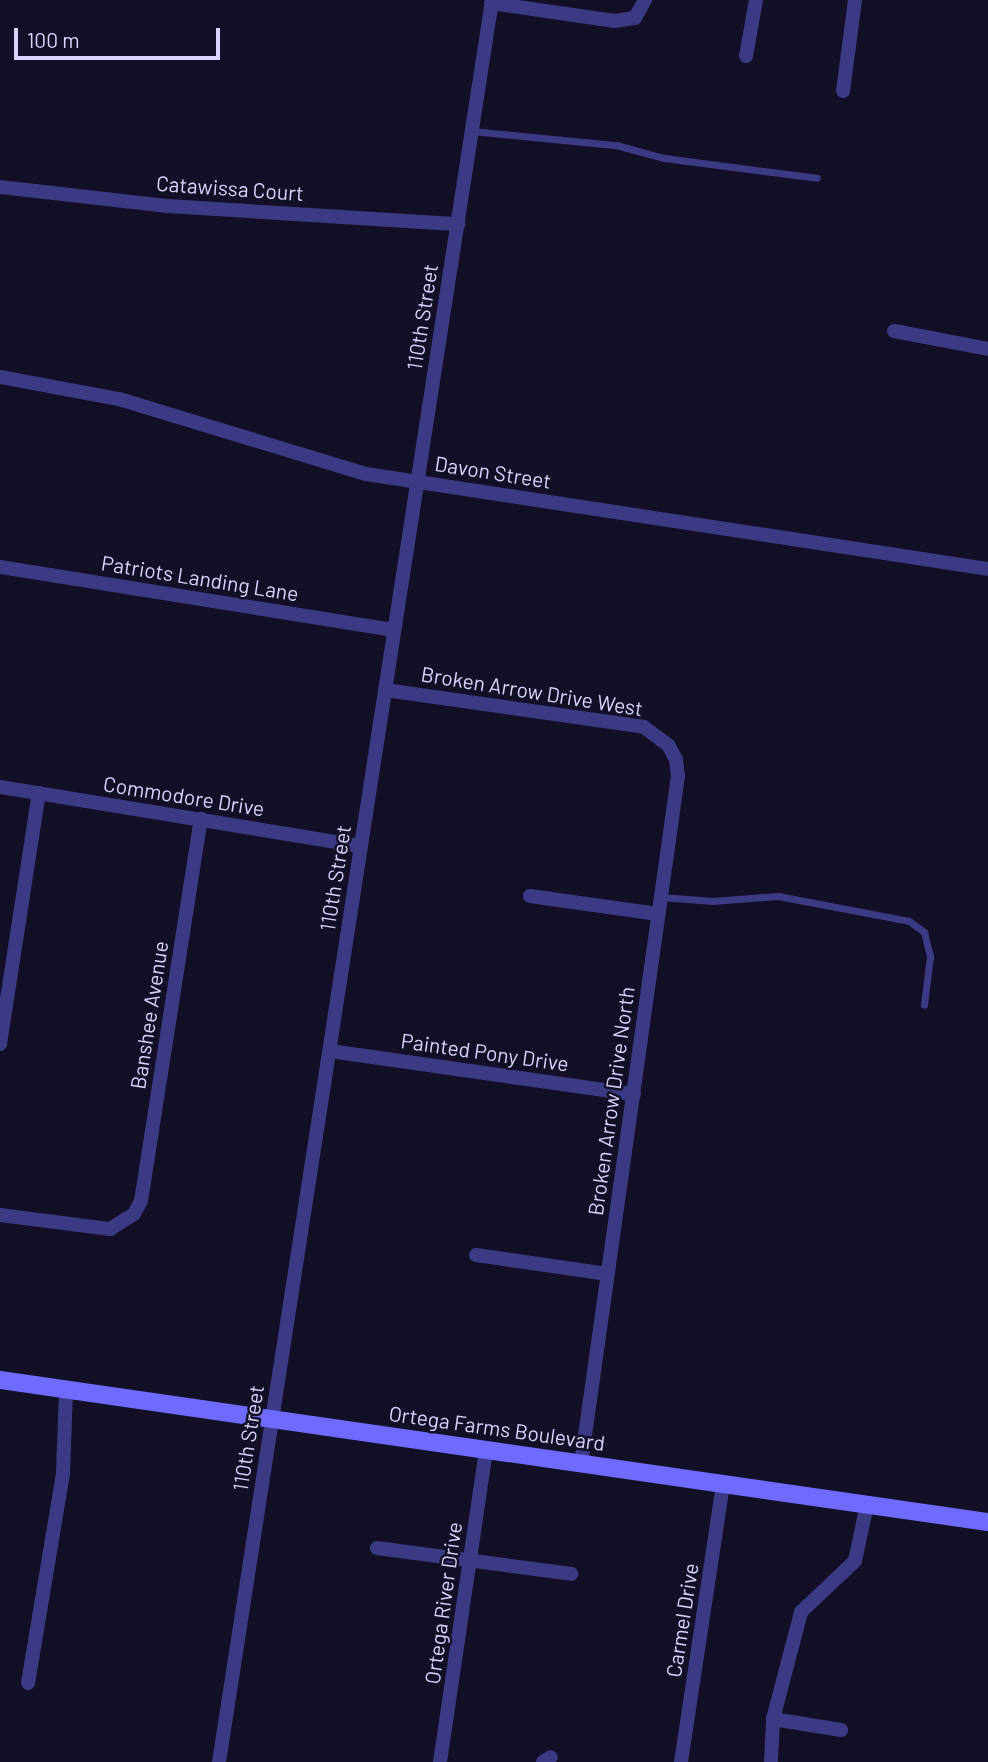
<!DOCTYPE html>
<style>
body{margin:0}
#map{position:relative;width:988px;height:1762px;overflow:hidden;background:#130f26;font-family:Barlow,sans-serif}
div>[style]{position:absolute}
.lane>*{height:7px;margin:-3.5px;padding:0 3.5px;transform-origin:3.5px;border-radius:3.5px;background:#3d3a85}
.street>*{height:14px;margin:-7px;padding:0 7px;transform-origin:7px;border-radius:7px;background:#3d3a85}
.secondary>*{height:18px;margin:-9px;padding:0 9px;transform-origin:9px;border-radius:9px;background:#6f6bff}
span{translate:-50% -50%;white-space:nowrap;text-align:center;line-height:1.15;-webkit-text-stroke:5px #130f26;paint-order:stroke}
.street-label{font-size:21px;color:#d9d4ff}
.scale{position:absolute;left:14px;top:28px;width:206px;height:32px;box-sizing:border-box;border:4px solid #d9d4ff;border-top:0;padding-left:9px;font-size:21px;line-height:24px;white-space:nowrap;color:#d9d4ff;-webkit-text-stroke:5px #130f26;paint-order:stroke}
</style>
<div id="map">
<div class="lane">
<i style="left:472px;top:131px;width:145px;rotate:5.6deg"></i>
<i style="left:616px;top:145px;width:50px;rotate:15.2deg"></i>
<i style="left:664px;top:158px;width:154px;rotate:7.4deg"></i>
<i style="left:661px;top:897px;width:52px;rotate:4.4deg"></i>
<i style="left:713px;top:901px;width:65px;rotate:-4.4deg"></i>
<i style="left:778px;top:896px;width:133px;rotate:10.8deg"></i>
<i style="left:909px;top:921px;width:19px;rotate:36deg"></i>
<i style="left:924px;top:932px;width:25px;rotate:76deg"></i>
<i style="left:930px;top:956px;width:49px;rotate:97deg"></i>
</div>
<div class="street">
<i style="left:491px;top:3px;width:125px;rotate:8.3deg"></i>
<i style="left:615px;top:21px;width:20px;rotate:-9deg"></i>
<i style="left:635px;top:18px;width:21px;rotate:-61deg"></i>
<i style="left:746px;top:56px;width:57px;rotate:-79.9deg"></i>
<i style="left:843px;top:91px;width:92px;rotate:-82.5deg"></i>
<i style="left:0;top:187px;width:169px;rotate:6.5deg"></i>
<i style="left:168px;top:206px;width:291px;rotate:3.6deg"></i>
<i style="left:894px;top:331px;width:96px;rotate:10.8deg"></i>
<i style="left:0;top:377px;width:121px;rotate:10.5deg"></i>
<i style="left:119px;top:399px;width:258px;rotate:16.9deg"></i>
<i style="left:366px;top:474px;width:629px;rotate:8.68deg"></i>
<i style="left:0;top:567px;width:399px;rotate:9.1deg"></i>
<i style="left:385px;top:690px;width:262px;rotate:8.1deg"></i>
<i style="left:644px;top:727px;width:31px;rotate:37deg"></i>
<i style="left:669px;top:746px;width:16px;rotate:63deg"></i>
<i style="left:676px;top:760px;width:16px;rotate:83deg"></i>
<i style="left:678px;top:776px;width:695px;rotate:98.03deg"></i>
<i style="left:0;top:787px;width:366px;rotate:9.3deg"></i>
<i style="left:530px;top:896px;width:129px;rotate:8deg"></i>
<i style="left:0;top:1044px;width:254px;rotate:-81.2deg"></i>
<i style="left:330px;top:1051px;width:307px;rotate:8.1deg"></i>
<i style="left:0;top:1215px;width:111px;rotate:7.3deg"></i>
<i style="left:110px;top:1229px;width:28px;rotate:-32deg"></i>
<i style="left:134px;top:1214px;width:15px;rotate:-62deg"></i>
<i style="left:141px;top:1201px;width:387px;rotate:-81.1deg"></i>
<i style="left:476px;top:1255px;width:133px;rotate:8.2deg"></i>
<i style="left:377px;top:1548px;width:196px;rotate:7.6deg"></i>
<i style="left:28px;top:1683px;width:213px;rotate:-80.5deg"></i>
<i style="left:63px;top:1473px;width:83px;rotate:-87.9deg"></i>
<i style="left:773px;top:1719px;width:69px;rotate:9.2deg"></i>
<i style="left:219px;top:1762px;width:1783px;rotate:-81.19deg"></i>
<i style="left:440px;top:1762px;width:315px;rotate:-81.6deg"></i>
<i style="left:543px;top:1762px;width:9px;rotate:-32deg"></i>
<i style="left:681px;top:1762px;width:281px;rotate:-81.4deg"></i>
<i style="left:771px;top:1762px;width:43px;rotate:-87.3deg"></i>
<i style="left:773px;top:1719px;width:111px;rotate:-75.3deg"></i>
<i style="left:801px;top:1612px;width:74px;rotate:-43.4deg"></i>
<i style="left:855px;top:1561px;width:58px;rotate:-78.1deg"></i>
</div>
<div class="secondary">
<i style="left:0;top:1380px;width:998px;rotate:8.18deg"></i>
</div>
<div class="street-label">
<span style="left:230px;top:188px;rotate:4deg">Catawissa Court</span>
<span style="left:422px;top:317px;rotate:-81deg">110th Street</span>
<span style="left:493px;top:472px;rotate:9deg">Davon Street</span>
<span style="left:200px;top:578px;rotate:9deg">Patriots Landing Lane</span>
<span style="left:532px;top:691px;rotate:9deg">Broken Arrow Drive West</span>
<span style="left:184px;top:796px;rotate:9deg">Commodore Drive</span>
<span style="left:335px;top:878px;rotate:-81deg">110th Street</span>
<span style="left:149px;top:1015px;rotate:-81deg">Banshee Avenue</span>
<span style="left:485px;top:1052px;rotate:8deg">Painted Pony Drive</span>
<span style="left:611px;top:1101px;rotate:-82deg">Broken Arrow Drive North</span>
<span style="left:497px;top:1428px;rotate:8deg">Ortega Farms Boulevard</span>
<span style="left:248px;top:1438px;rotate:-81deg">110th Street</span>
<span style="left:443px;top:1603px;rotate:-82deg">Ortega River Drive</span>
<span style="left:682px;top:1620px;rotate:-81deg">Carmel Drive</span>
</div>
<div class="scale">100 m</div>
</div>
